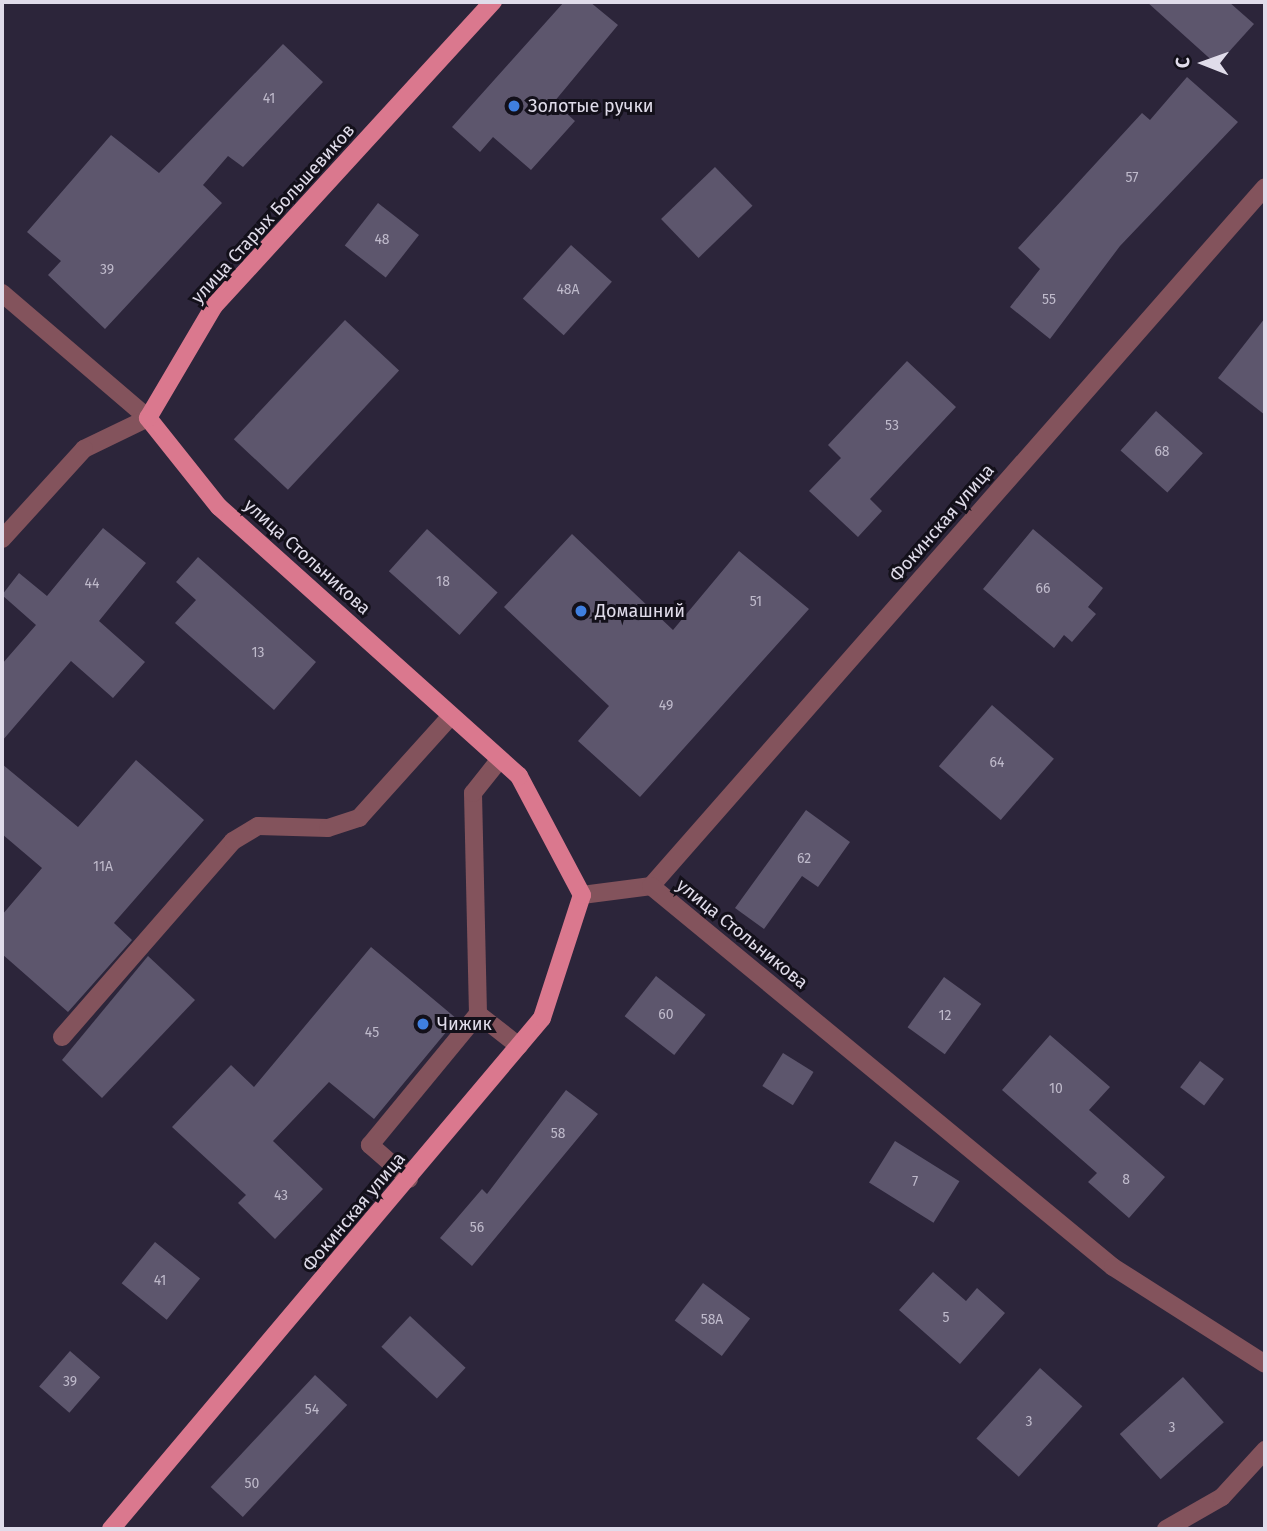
<!DOCTYPE html>
<meta charset="utf-8">
<style>
body{margin:0}
#map{position:relative;width:1267px;height:1531px;overflow:hidden;background:#2c253a;font-family:"Fira Sans",sans-serif}
div>[style]{position:absolute}
.building>*{inset:0;background:#5d566d;transform-origin:0 0}
.minor>*{height:18px;margin:-9px;padding:0 9px;transform-origin:9px;border-radius:9px;background:#83535c}
.major>*{height:18px;margin:-9px;padding:0 9px;transform-origin:9px;border-radius:9px;background:#da788e}
.dots>*{width:19px;height:19px;translate:-50% -50%;box-sizing:border-box;border:4px solid #13101a;border-radius:50%}
span{translate:-50% -50%;white-space:nowrap;text-align:center;line-height:1.15;-webkit-text-stroke:6px #13101a;paint-order:stroke}
.number-label{font-size:14px;color:#bfbacb}
.number-label span{-webkit-text-stroke-width:0}
.poi-label{font-size:18px;color:#e0dcea}
.left{translate:0 -50%;text-align:left}
.street-label{font-size:18px;color:#e0dcea}
.frame{position:absolute;inset:0;border:4px solid #e0dcea;pointer-events:none}
.north{position:absolute;left:1169px;top:28px;width:70px;height:70px;-webkit-text-stroke:5px #13101a;paint-order:stroke;rotate:271deg;font-size:19px;font-weight:700;line-height:28px;text-align:center;color:#e0dcea}
.north::after{content:'';display:block;margin:auto;width:24px;height:32px;background:#e0dcea;clip-path:polygon(50% 0,100% 100%,50% 72%,0 100%)}
</style>
<div id="map">
<div class="building">
<i style="clip-path:polygon(564px 2px,590px 2px,618px 25px,554px 102px,575px 121px,531px 170px,493px 137px,480px 152px,452px 127px)"></i>
<i style="clip-path:polygon(1147px 2px,1229px 2px,1254px 24px,1217px 65px)"></i>
<i style="clip-path:polygon(283px 44px,323px 82px,243px 167px,228px 156px,203px 185px,222px 203px,105px 329px,48px 275px,61px 261px,27px 232px,111px 135px,159px 173px)"></i>
<i style="clip-path:polygon(1187px 77px,1238px 122px,1120px 246px,1050px 339px,1010px 307px,1040px 269px,1018px 248px,1142px 113px,1150px 120px)"></i>
<i style="left:715px;top:167px;width:54px;height:75px;rotate:46deg"></i>
<i style="left:378px;top:203px;width:52px;height:54px;rotate:38deg"></i>
<i style="left:571px;top:245px;width:55px;height:72px;rotate:42deg"></i>
<i style="clip-path:polygon(1265px 318px,1265px 415px,1218px 378px)"></i>
<i style="left:345px;top:320px;width:74px;height:163px;rotate:43deg"></i>
<i style="clip-path:polygon(907px 361px,956px 407px,870px 499px,882px 511px,858px 537px,809px 491px,841px 458px,828px 445px)"></i>
<i style="left:1156px;top:411px;width:63px;height:53px;rotate:42deg"></i>
<i style="clip-path:polygon(103px 528px,146px 563px,99px 621px,145px 662px,113px 698px,71px 661px,2px 741px,2px 664px,36px 625px,2px 595px,19px 573px,47px 596px)"></i>
<i style="left:427px;top:529px;width:95px;height:57px;rotate:42deg"></i>
<i style="clip-path:polygon(1033px 529px,1103px 588px,1088px 607px,1096px 614px,1072px 642px,1064px 635px,1054px 648px,983px 589px)"></i>
<i style="clip-path:polygon(572px 534px,673px 630px,739px 551px,809px 609px,640px 797px,578px 741px,609px 706px,504px 607px)"></i>
<i style="clip-path:polygon(198px 557px,316px 662px,274px 710px,175px 623px,196px 600px,176px 582px)"></i>
<i style="left:992px;top:705px;width:82px;height:81px;rotate:41deg"></i>
<i style="clip-path:polygon(136px 760px,204px 820px,114px 923px,132px 940px,68px 1012px,2px 954px,2px 915px,42px 868px,2px 834px,2px 764px,78px 827px)"></i>
<i style="clip-path:polygon(806px 810px,850px 842px,818px 887px,802px 876px,764px 929px,735px 908px)"></i>
<i style="clip-path:polygon(371px 947px,457px 1019px,374px 1119px,329px 1082px,273px 1141px,323px 1189px,275px 1239px,238px 1203px,246px 1195px,172px 1127px,231px 1065px,254px 1087px)"></i>
<i style="clip-path:polygon(148px 956px,195px 1000px,102px 1098px,62px 1060px)"></i>
<i style="left:656px;top:976px;width:63px;height:51px;rotate:38deg"></i>
<i style="left:944px;top:977px;width:46px;height:62px;rotate:36deg"></i>
<i style="clip-path:polygon(1050px 1035px,1110px 1087px,1089px 1110px,1165px 1177px,1129px 1218px,1088px 1182px,1097px 1173px,1002px 1090px)"></i>
<i style="left:783px;top:1053px;width:36px;height:39px;rotate:32deg"></i>
<i style="left:1200px;top:1061px;width:30px;height:33px;rotate:37deg"></i>
<i style="clip-path:polygon(566px 1090px,598px 1114px,472px 1266px,440px 1238px,482px 1189px,487px 1194px)"></i>
<i style="left:895px;top:1141px;width:76px;height:49px;rotate:32deg"></i>
<i style="left:155px;top:1242px;width:58px;height:53px;rotate:39deg"></i>
<i style="clip-path:polygon(933px 1272px,966px 1301px,977px 1288px,1005px 1313px,960px 1364px,899px 1310px)"></i>
<i style="left:703px;top:1283px;width:59px;height:47px;rotate:37deg"></i>
<i style="left:410px;top:1316px;width:76px;height:42px;rotate:43deg"></i>
<i style="left:70px;top:1351px;width:40px;height:47px;rotate:41deg"></i>
<i style="left:1040px;top:1368px;width:57px;height:95px;rotate:42deg"></i>
<i style="left:315px;top:1375px;width:44px;height:153px;rotate:43deg"></i>
<i style="left:1183px;top:1377px;width:61px;height:85px;rotate:48deg"></i>
</div>
<div class="minor">
<i style="left:2px;top:293px;width:192px;rotate:40.6deg"></i>
<i style="left:148px;top:418px;width:71px;rotate:154.2deg"></i>
<i style="left:84px;top:449px;width:122px;rotate:132.3deg"></i>
<i style="left:651px;top:886px;width:930px;rotate:-48.7deg"></i>
<i style="left:582px;top:895px;width:70px;rotate:-7.4deg"></i>
<i style="left:651px;top:886px;width:599px;rotate:39.51deg"></i>
<i style="left:1113px;top:1267px;width:180px;rotate:32.5deg"></i>
<i style="left:478px;top:1014px;width:52px;rotate:38deg"></i>
<i style="left:62px;top:1037px;width:260px;rotate:-48.9deg"></i>
<i style="left:233px;top:841px;width:29px;rotate:-31deg"></i>
<i style="left:258px;top:826px;width:70px;rotate:1.6deg"></i>
<i style="left:328px;top:828px;width:33px;rotate:-18deg"></i>
<i style="left:359px;top:818px;width:137px;rotate:-48deg"></i>
<i style="left:409px;top:1179px;width:52px;rotate:-138.9deg"></i>
<i style="left:370px;top:1145px;width:170px;rotate:-50.5deg"></i>
<i style="left:478px;top:1014px;width:221px;rotate:-91.3deg"></i>
<i style="left:473px;top:793px;width:43px;rotate:-51.5deg"></i>
<i style="left:1166px;top:1529px;width:64px;rotate:-29.7deg"></i>
<i style="left:1222px;top:1497px;width:64px;rotate:-47.5deg"></i>
</div>
<div class="major">
<i style="left:111px;top:1529px;width:668px;rotate:-49.85deg"></i>
<i style="left:542px;top:1018px;width:129px;rotate:-72deg"></i>
<i style="left:582px;top:895px;width:135px;rotate:-117.9deg"></i>
<i style="left:519px;top:776px;width:403px;rotate:-138.1deg"></i>
<i style="left:219px;top:507px;width:114px;rotate:-128.6deg"></i>
<i style="left:148px;top:418px;width:130px;rotate:-59.5deg"></i>
<i style="left:214px;top:306px;width:413px;rotate:-47.5deg"></i>
</div>
<div class="dots">
<i style="left:514px;top:106px;background:#3f7fe0"></i>
<i style="left:581px;top:611px;background:#3f7fe0"></i>
<i style="left:423px;top:1024px;background:#3f7fe0"></i>
</div>
<div class="number-label">
<span style="left:269px;top:99px">41</span>
<span style="left:1132px;top:178px">57</span>
<span style="left:382px;top:240px">48</span>
<span style="left:107px;top:270px">39</span>
<span style="left:568px;top:290px">48А</span>
<span style="left:1049px;top:300px">55</span>
<span style="left:892px;top:426px">53</span>
<span style="left:1162px;top:452px">68</span>
<span style="left:443px;top:582px">18</span>
<span style="left:92px;top:584px">44</span>
<span style="left:1043px;top:589px">66</span>
<span style="left:756px;top:602px">51</span>
<span style="left:258px;top:653px">13</span>
<span style="left:666px;top:706px">49</span>
<span style="left:997px;top:763px">64</span>
<span style="left:804px;top:859px">62</span>
<span style="left:103px;top:867px">11А</span>
<span style="left:666px;top:1015px">60</span>
<span style="left:945px;top:1016px">12</span>
<span style="left:372px;top:1033px">45</span>
<span style="left:1056px;top:1089px">10</span>
<span style="left:558px;top:1134px">58</span>
<span style="left:1126px;top:1180px">8</span>
<span style="left:915px;top:1182px">7</span>
<span style="left:281px;top:1196px">43</span>
<span style="left:477px;top:1228px">56</span>
<span style="left:160px;top:1281px">41</span>
<span style="left:946px;top:1318px">5</span>
<span style="left:712px;top:1320px">58А</span>
<span style="left:70px;top:1382px">39</span>
<span style="left:312px;top:1410px">54</span>
<span style="left:1029px;top:1422px">3</span>
<span style="left:1172px;top:1428px">3</span>
<span style="left:252px;top:1484px">50</span>
</div>
<div class="poi-label">
<span class="left" style="left:528px;top:106px">Золотые ручки</span>
<span class="left" style="left:595px;top:611px">Домашний</span>
<span class="left" style="left:437px;top:1024px">Чижик</span>
</div>
<div class="street-label">
<span style="left:273px;top:214px;rotate:-48deg">улица Старых Большевиков</span>
<span style="left:942px;top:523px;rotate:-49deg">Фокинская улица</span>
<span style="left:307px;top:557px;rotate:42deg">улица Стольникова</span>
<span style="left:742px;top:934px;rotate:39deg">улица Стольникова</span>
<span style="left:354px;top:1212px;rotate:-50deg">Фокинская улица</span>
</div>
<div class="frame"></div>
<div class="north">С</div>
</div>
